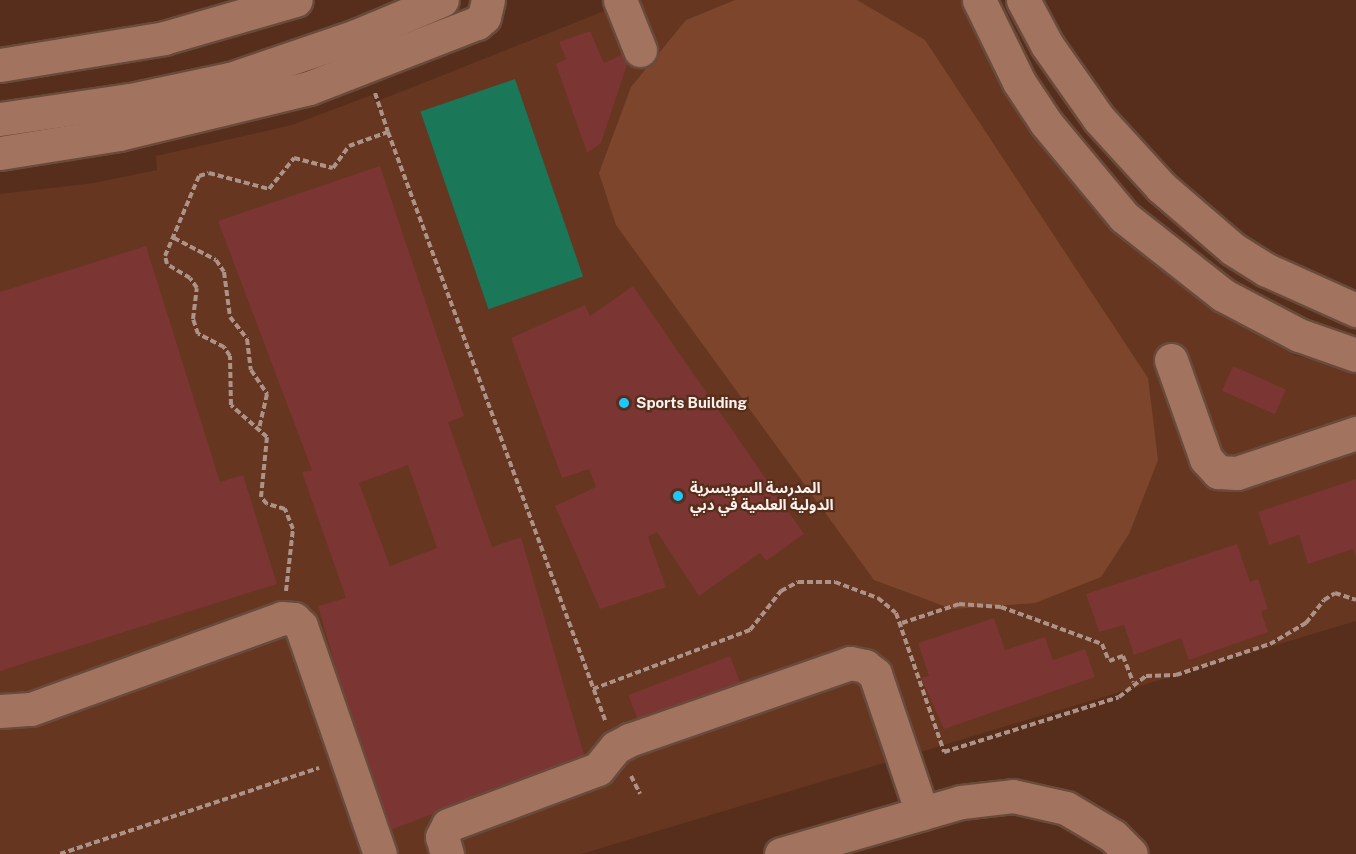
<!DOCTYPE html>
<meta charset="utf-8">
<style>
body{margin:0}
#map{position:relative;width:1356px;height:854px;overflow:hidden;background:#572e1c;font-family:"Public Sans","Noto Sans Arabic",sans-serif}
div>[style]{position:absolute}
.built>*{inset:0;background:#663620}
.green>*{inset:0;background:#7d462c}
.water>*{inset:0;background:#1a7758;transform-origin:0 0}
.building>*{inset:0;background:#7b3532;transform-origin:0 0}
.path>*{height:4px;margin-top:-2px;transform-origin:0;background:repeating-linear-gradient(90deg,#ac9287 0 6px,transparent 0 9px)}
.roads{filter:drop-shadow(2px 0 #694a3b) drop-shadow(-2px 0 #694a3b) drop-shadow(0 2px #694a3b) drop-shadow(0 -2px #694a3b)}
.minor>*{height:33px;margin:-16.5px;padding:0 16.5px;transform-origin:16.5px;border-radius:16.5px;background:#a2745f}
.dots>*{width:16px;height:16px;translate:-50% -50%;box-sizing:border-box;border:3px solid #572e1c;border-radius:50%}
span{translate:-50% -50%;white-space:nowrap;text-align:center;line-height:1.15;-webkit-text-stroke:4.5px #572e1c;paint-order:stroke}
.poi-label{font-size:15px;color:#fcf1ec;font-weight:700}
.left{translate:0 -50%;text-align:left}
</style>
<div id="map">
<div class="built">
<i style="clip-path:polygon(632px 0,963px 0,1191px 290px,1294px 355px,1356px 371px,1356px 621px,581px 854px,0 854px,0 194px,94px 183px,157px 170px,156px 156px,292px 125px,372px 95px,375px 102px)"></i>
</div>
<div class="green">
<i style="clip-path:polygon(735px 0,857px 0,925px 40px,1148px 378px,1158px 460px,1129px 534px,1101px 577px,1035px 603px,952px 609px,874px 580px,616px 225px,599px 173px,631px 87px,686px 20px)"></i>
</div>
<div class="water">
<i style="left:515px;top:79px;width:209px;height:100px;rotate:71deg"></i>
</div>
<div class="building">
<i style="clip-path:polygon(590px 31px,604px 63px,632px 50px,601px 143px,587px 153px,556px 64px,566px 59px,559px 42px)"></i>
<i style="clip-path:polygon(evenodd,380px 166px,464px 416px,448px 422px,492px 547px,521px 537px,584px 755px,383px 833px,318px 606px,346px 598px,302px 472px,312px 470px,218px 221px,380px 166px,408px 465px,437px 548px,390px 566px,359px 483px,408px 465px)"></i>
<i style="clip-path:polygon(146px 246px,220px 482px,243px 475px,277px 584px,0 671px,0 292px)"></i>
<i style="clip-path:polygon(633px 286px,804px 534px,766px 561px,760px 553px,699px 596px,657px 532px,648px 537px,666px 587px,600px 609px,555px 506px,596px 487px,589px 469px,562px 478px,511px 338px,585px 305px,590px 316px)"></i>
<i style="left:1233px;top:366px;width:58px;height:27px;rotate:24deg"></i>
<i style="clip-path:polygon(1356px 479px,1356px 558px,1353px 549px,1308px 564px,1299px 535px,1269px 545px,1258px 512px)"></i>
<i style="clip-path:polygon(1237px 544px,1250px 582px,1258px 579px,1268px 609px,1261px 611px,1268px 632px,1189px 660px,1181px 638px,1134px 655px,1124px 625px,1099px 632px,1086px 594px)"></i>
<i style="clip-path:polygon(994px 618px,1005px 650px,1045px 637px,1053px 660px,1085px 649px,1095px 677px,944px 729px,921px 678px,929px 676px,918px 643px)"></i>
<i style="left:730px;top:656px;width:28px;height:109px;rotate:69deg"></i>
</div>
<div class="path">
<i style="left:375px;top:93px;width:41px;rotate:71.6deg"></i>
<i style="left:174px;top:238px;width:47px;rotate:27.6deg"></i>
<i style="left:216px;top:260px;width:14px;rotate:56deg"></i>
<i style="left:224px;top:272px;width:45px;rotate:82.4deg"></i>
<i style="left:230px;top:317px;width:28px;rotate:52deg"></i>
<i style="left:247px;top:339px;width:31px;rotate:83deg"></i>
<i style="left:251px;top:370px;width:29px;rotate:56deg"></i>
<i style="left:267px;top:394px;width:35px;rotate:103deg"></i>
<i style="left:286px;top:591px;width:62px;rotate:-83.6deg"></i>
<i style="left:293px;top:529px;width:22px;rotate:-112deg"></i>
<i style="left:285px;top:509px;width:19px;rotate:-164deg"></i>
<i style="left:267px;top:504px;width:9px;rotate:-131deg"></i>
<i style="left:261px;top:497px;width:60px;rotate:-84.3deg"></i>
<i style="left:267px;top:437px;width:48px;rotate:-138.4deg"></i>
<i style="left:231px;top:405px;width:49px;rotate:-91.2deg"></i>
<i style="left:230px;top:356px;width:11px;rotate:-124deg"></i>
<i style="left:224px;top:347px;width:29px;rotate:-153deg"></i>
<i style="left:198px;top:334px;width:16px;rotate:-108deg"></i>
<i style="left:193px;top:319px;width:31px;rotate:-83deg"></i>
<i style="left:197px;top:288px;width:12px;rotate:-125deg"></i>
<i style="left:190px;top:278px;width:27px;rotate:-149deg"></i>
<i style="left:167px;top:264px;width:8px;rotate:-104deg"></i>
<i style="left:165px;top:256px;width:87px;rotate:-67deg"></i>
<i style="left:199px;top:176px;width:10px;rotate:-17deg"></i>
<i style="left:209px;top:173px;width:62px;rotate:14.9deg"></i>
<i style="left:269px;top:189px;width:40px;rotate:-51deg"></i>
<i style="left:294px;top:158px;width:40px;rotate:14.4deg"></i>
<i style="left:333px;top:168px;width:27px;rotate:-54deg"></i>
<i style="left:349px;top:146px;width:41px;rotate:-19.7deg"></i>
<i style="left:388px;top:132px;width:627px;rotate:69.74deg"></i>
<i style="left:902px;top:623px;width:60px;rotate:-18.4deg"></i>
<i style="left:959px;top:604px;width:42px;rotate:4.1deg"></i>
<i style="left:1001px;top:607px;width:108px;rotate:20.1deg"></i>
<i style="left:1102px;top:644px;width:18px;rotate:68deg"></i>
<i style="left:1109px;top:661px;width:15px;rotate:-20deg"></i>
<i style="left:1123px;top:656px;width:28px;rotate:69deg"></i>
<i style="left:593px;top:689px;width:168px;rotate:-20.6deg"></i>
<i style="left:750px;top:630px;width:50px;rotate:-51.5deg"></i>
<i style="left:781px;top:591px;width:19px;rotate:-28deg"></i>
<i style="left:798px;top:582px;width:37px"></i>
<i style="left:835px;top:582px;width:46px;rotate:20.4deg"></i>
<i style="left:878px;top:598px;width:23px;rotate:40deg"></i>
<i style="left:896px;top:613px;width:147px;rotate:70.9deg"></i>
<i style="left:944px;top:752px;width:183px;rotate:-17.4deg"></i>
<i style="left:1119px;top:697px;width:34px;rotate:-38deg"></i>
<i style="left:1146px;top:676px;width:30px;rotate:-2deg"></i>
<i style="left:1176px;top:675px;width:99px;rotate:-18.3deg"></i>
<i style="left:1270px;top:644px;width:42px;rotate:-30.3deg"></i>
<i style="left:1306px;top:623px;width:29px;rotate:-52deg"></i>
<i style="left:1324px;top:600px;width:13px;rotate:-32deg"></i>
<i style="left:1335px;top:593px;width:22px;rotate:18deg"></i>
<i style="left:631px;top:776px;width:20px;rotate:63deg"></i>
<i style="left:60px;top:854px;width:273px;rotate:-18.4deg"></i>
</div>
<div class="roads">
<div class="minor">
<i style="left:620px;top:0;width:54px;rotate:68.2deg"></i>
<i style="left:979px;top:0;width:91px;rotate:64deg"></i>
<i style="left:1019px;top:82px;width:49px;rotate:56.6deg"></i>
<i style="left:1046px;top:123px;width:122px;rotate:50.3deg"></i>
<i style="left:1124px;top:217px;width:126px;rotate:38.2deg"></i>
<i style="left:1223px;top:295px;width:86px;rotate:27.8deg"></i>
<i style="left:1299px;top:335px;width:60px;rotate:19.3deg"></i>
<i style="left:1023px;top:0;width:51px;rotate:61.9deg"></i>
<i style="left:1047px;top:45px;width:90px;rotate:54.9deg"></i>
<i style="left:1099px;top:119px;width:92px;rotate:47.6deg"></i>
<i style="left:1161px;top:187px;width:95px;rotate:40.7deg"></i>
<i style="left:1233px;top:249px;width:40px;rotate:32deg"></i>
<i style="left:1267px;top:270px;width:98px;rotate:24.2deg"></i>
<i style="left:0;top:65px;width:166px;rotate:-9.3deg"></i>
<i style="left:164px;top:38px;width:137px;rotate:-16.1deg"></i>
<i style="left:0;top:119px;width:132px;rotate:-8.3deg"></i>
<i style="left:131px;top:100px;width:101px;rotate:-12deg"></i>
<i style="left:230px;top:79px;width:133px;rotate:-18.8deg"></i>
<i style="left:356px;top:36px;width:93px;rotate:-22.7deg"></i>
<i style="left:0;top:153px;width:121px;rotate:-9.1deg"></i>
<i style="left:119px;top:134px;width:195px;rotate:-13.6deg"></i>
<i style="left:309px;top:88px;width:180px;rotate:-21.2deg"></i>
<i style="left:477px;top:23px;width:9px;rotate:-41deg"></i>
<i style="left:484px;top:17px;width:17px;rotate:-77deg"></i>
<i style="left:1171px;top:360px;width:105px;rotate:70.5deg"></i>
<i style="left:1206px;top:459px;width:18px;rotate:47deg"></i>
<i style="left:1218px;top:472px;width:19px;rotate:3deg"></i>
<i style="left:1237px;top:473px;width:126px;rotate:-18.6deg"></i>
<i style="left:0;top:711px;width:31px;rotate:-4deg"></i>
<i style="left:31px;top:709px;width:267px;rotate:-19.9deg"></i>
<i style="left:282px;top:618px;width:12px;rotate:5deg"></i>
<i style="left:294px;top:619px;width:10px;rotate:45deg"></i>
<i style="left:301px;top:626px;width:241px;rotate:70.9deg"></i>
<i style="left:447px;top:854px;width:18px;rotate:-106deg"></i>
<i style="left:442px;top:837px;width:13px;rotate:-63deg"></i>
<i style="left:448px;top:825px;width:160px;rotate:-20.5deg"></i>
<i style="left:598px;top:769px;width:28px;rotate:-51deg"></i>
<i style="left:616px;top:747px;width:15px;rotate:-28deg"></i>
<i style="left:629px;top:740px;width:234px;rotate:-19.2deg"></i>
<i style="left:850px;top:663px;width:15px;rotate:11deg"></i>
<i style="left:865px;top:666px;width:13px;rotate:39deg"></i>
<i style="left:875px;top:674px;width:147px;rotate:71.3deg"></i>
<i style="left:781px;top:854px;width:187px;rotate:-16.1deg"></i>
<i style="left:961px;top:802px;width:52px;rotate:-6.6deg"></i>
<i style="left:1013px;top:796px;width:54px;rotate:12.8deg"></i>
<i style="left:1066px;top:808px;width:55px;rotate:30.8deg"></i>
<i style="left:1113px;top:836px;width:25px;rotate:45deg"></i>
</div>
</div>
<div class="dots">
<i style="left:624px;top:403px;background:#1cc9fc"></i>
<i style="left:678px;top:496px;background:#1cc9fc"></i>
</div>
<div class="poi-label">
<span class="left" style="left:636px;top:403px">Sports Building</span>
<span class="left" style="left:690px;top:496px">المدرسة السويسرية<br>الدولية العلمية في دبي</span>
</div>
</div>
